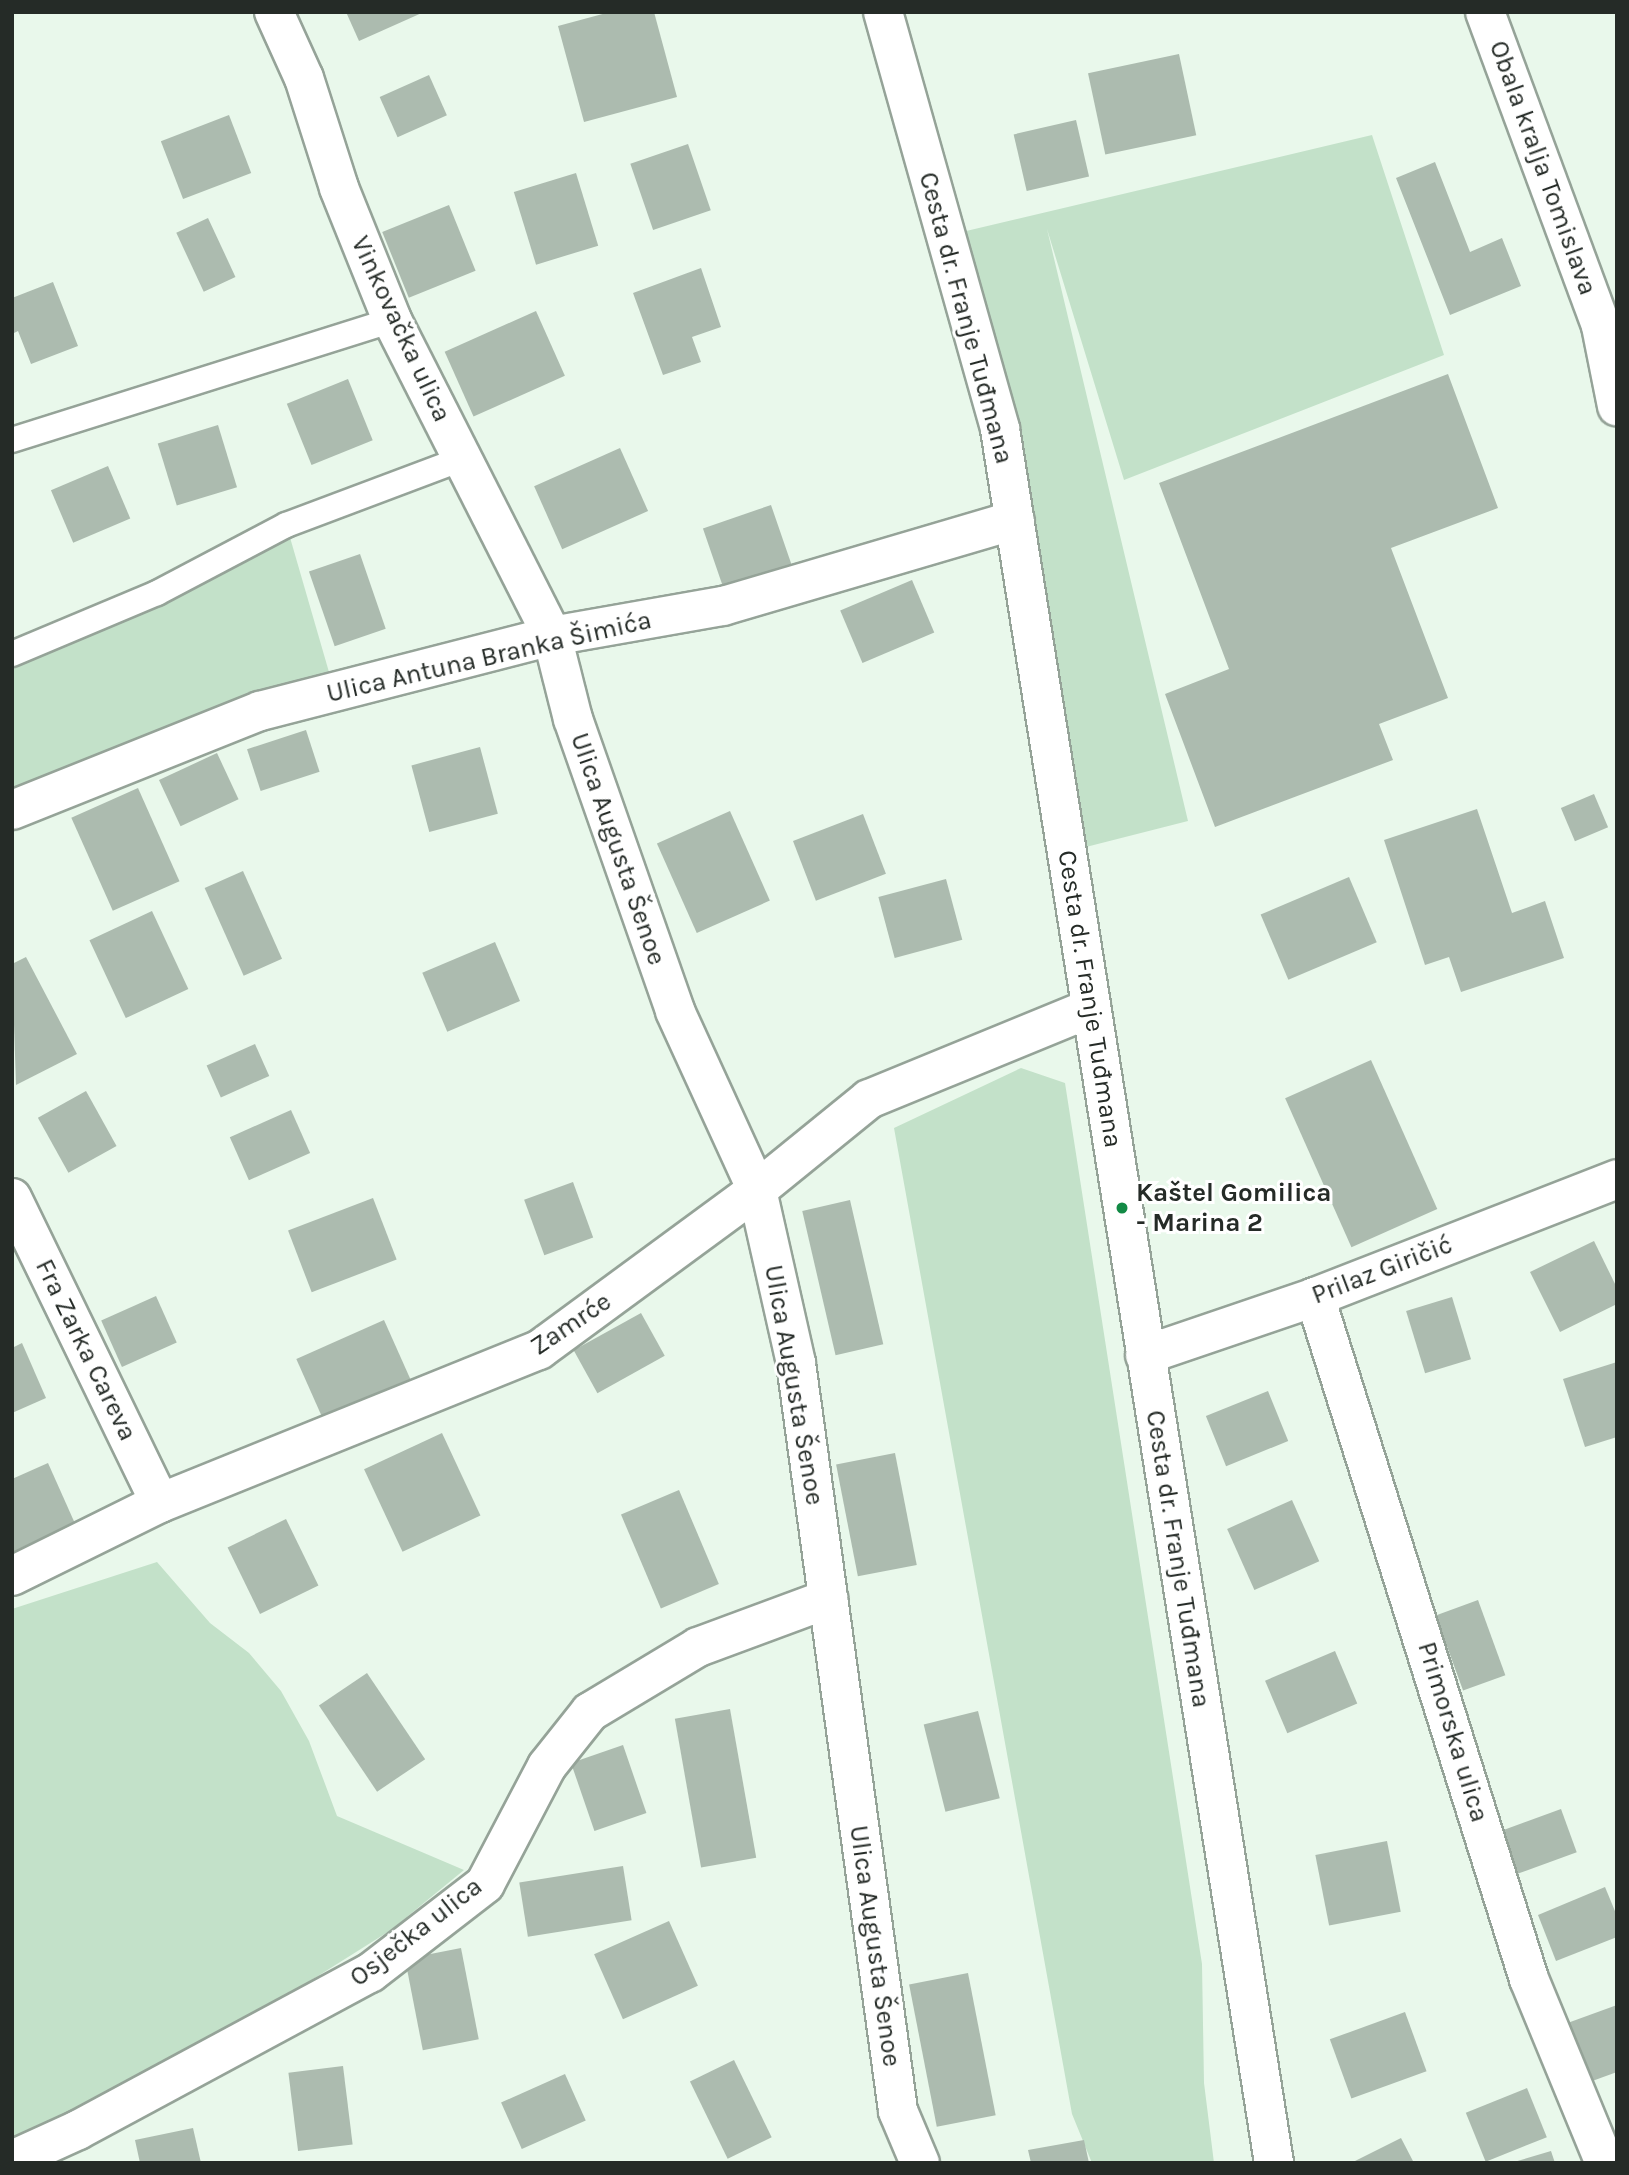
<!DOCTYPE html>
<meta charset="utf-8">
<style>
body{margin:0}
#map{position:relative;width:1629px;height:2175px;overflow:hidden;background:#e9f8eb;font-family:Karla,sans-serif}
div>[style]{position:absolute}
.green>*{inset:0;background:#c3e1c9}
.building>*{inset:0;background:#acbbaf;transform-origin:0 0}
.roads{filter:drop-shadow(2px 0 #95a398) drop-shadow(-2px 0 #95a398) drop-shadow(0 2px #95a398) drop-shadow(0 -2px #95a398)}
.service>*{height:24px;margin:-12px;padding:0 12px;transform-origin:12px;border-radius:12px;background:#fff}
.minor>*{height:38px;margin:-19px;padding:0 19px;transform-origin:19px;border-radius:19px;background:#fff}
.secondary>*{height:38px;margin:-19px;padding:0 19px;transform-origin:19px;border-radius:19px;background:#fff}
.dots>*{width:19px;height:19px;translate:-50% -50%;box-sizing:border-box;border:4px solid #fff;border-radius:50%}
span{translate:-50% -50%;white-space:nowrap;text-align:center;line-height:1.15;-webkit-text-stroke:6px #fff;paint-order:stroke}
.street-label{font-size:26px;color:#252b27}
.poi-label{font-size:26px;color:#252b27;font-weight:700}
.left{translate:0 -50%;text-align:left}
.frame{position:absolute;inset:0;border:14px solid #252b27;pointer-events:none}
</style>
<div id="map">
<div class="green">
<i style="clip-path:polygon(1372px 135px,1444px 355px,1124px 480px,1047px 229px,1188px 821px,1082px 848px,962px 232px)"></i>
<i style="clip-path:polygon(289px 534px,331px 679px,12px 800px,12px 661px)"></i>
<i style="clip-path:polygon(1021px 1068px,1065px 1083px,1202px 1964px,1204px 2083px,1214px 2163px,1092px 2163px,1072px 2114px,894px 1128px)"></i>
<i style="clip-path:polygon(157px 1562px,210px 1623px,249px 1653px,281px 1691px,309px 1741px,337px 1816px,464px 1870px,391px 1930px,240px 2025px,12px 2156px,12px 1609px)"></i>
</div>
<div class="building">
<i style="clip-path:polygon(346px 12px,424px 12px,359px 41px)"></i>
<i style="clip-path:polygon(610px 12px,654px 12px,677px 97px,584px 122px,558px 26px)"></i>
<i style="left:1179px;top:54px;width:83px;height:93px;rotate:78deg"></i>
<i style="left:429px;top:75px;width:44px;height:54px;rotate:66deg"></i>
<i style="left:229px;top:115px;width:62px;height:73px;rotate:69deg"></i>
<i style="left:1076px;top:120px;width:58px;height:64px;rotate:77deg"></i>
<i style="left:688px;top:144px;width:70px;height:61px;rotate:71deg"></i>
<i style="clip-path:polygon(1435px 162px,1470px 252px,1502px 238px,1521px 286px,1450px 315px,1396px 178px)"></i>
<i style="left:576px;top:173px;width:76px;height:65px;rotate:73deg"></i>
<i style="left:449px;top:205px;width:71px;height:72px;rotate:68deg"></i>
<i style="left:208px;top:218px;width:65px;height:35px;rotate:65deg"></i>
<i style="clip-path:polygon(701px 268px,721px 327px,692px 337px,701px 362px,663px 375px,633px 293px)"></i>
<i style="clip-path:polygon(53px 282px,78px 346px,31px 364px,18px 331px,12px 334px,12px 298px)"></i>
<i style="left:536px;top:311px;width:71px;height:100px;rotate:66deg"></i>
<i style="clip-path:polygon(1448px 374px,1498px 508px,1391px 548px,1448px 698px,1379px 724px,1393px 760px,1215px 827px,1165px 694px,1229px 669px,1159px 483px)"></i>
<i style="left:348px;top:379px;width:66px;height:66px;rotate:68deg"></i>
<i style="left:218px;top:425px;width:65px;height:63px;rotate:73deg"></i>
<i style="left:620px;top:448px;width:69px;height:94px;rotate:66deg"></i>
<i style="left:108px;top:466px;width:57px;height:62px;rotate:67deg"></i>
<i style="left:771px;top:505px;width:68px;height:72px;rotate:71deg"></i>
<i style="left:360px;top:554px;width:79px;height:54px;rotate:71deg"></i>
<i style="left:912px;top:580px;width:57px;height:78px;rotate:67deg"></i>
<i style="left:306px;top:730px;width:44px;height:62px;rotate:72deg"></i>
<i style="left:480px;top:747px;width:69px;height:71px;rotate:75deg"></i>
<i style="left:217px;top:753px;width:51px;height:64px;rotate:65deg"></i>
<i style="left:138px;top:788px;width:102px;height:73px;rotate:66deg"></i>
<i style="left:1594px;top:794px;width:36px;height:36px;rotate:67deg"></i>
<i style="clip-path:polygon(1477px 809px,1512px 913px,1545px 901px,1564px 958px,1461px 992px,1449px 957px,1425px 965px,1384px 840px)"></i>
<i style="left:730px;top:811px;width:98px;height:80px;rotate:66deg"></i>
<i style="left:863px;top:814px;width:64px;height:75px;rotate:69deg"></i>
<i style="left:243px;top:871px;width:96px;height:42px;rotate:66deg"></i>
<i style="left:1349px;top:877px;width:71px;height:96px;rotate:67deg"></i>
<i style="left:946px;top:879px;width:63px;height:70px;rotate:75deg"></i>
<i style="left:152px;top:911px;width:86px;height:69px;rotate:65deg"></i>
<i style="left:495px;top:942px;width:64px;height:79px;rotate:67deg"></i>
<i style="clip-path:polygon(26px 957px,77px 1054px,16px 1085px,12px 964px)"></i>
<i style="left:255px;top:1044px;width:35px;height:53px;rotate:66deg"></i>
<i style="left:1371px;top:1060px;width:163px;height:94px;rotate:66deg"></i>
<i style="left:86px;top:1091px;width:63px;height:55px;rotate:61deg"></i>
<i style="left:291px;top:1110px;width:47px;height:67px;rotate:66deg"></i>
<i style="left:573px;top:1182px;width:59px;height:52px;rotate:70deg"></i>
<i style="left:373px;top:1198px;width:66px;height:91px;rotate:69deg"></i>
<i style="left:850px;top:1200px;width:148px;height:49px;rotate:77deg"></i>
<i style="clip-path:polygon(1594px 1241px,1617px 1288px,1617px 1304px,1560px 1332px,1530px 1272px)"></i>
<i style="left:156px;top:1296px;width:51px;height:60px;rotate:66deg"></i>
<i style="left:1452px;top:1297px;width:65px;height:48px;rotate:73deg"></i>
<i style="left:641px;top:1313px;width:49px;height:77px;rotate:61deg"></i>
<i style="left:384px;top:1320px;width:71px;height:96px;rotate:66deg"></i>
<i style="clip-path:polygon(22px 1343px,46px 1398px,12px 1413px,12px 1348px)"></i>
<i style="clip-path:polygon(1617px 1362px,1617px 1437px,1585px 1447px,1563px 1379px)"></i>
<i style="left:1268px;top:1391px;width:54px;height:67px;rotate:68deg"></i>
<i style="left:442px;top:1433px;width:91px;height:86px;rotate:65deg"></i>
<i style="left:895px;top:1453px;width:114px;height:60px;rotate:79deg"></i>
<i style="clip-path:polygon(48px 1463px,77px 1528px,12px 1557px,12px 1479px)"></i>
<i style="left:679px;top:1490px;width:102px;height:63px;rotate:67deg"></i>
<i style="left:1292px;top:1500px;width:67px;height:71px;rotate:66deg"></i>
<i style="left:286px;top:1519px;width:74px;height:65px;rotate:64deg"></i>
<i style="left:1478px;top:1600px;width:80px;height:45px;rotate:70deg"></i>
<i style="left:1335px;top:1651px;width:57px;height:76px;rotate:67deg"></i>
<i style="left:367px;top:1673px;width:104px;height:58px;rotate:56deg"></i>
<i style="left:730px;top:1709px;width:151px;height:56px;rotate:80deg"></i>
<i style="left:978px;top:1711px;width:90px;height:56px;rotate:76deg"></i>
<i style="left:623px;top:1745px;width:72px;height:55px;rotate:71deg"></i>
<i style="left:1561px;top:1809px;width:46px;height:72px;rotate:70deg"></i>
<i style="left:1387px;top:1841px;width:72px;height:73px;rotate:79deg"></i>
<i style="left:623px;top:1866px;width:55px;height:105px;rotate:81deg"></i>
<i style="clip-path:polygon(1605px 1887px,1617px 1916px,1617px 1937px,1556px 1961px,1538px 1915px)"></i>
<i style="left:669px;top:1921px;width:71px;height:82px;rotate:66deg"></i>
<i style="left:461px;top:1948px;width:93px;height:57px;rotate:79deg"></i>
<i style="left:968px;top:1973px;width:145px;height:60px;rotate:79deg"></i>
<i style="clip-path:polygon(1617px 2005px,1617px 2072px,1584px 2084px,1562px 2025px)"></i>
<i style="left:1405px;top:2012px;width:63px;height:80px;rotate:70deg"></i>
<i style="left:734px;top:2060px;width:86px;height:49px;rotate:64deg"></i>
<i style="left:343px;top:2066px;width:79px;height:55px;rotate:83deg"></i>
<i style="left:565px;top:2074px;width:51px;height:70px;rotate:66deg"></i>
<i style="left:1527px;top:2088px;width:53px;height:66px;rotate:68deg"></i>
<i style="clip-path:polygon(193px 2128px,201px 2163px,140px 2163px,135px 2140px)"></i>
<i style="clip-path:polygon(1401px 2138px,1414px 2163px,1351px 2163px)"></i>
<i style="clip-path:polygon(1084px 2140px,1089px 2163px,1031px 2163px,1028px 2150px)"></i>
<i style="clip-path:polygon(1551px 2151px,1555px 2163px,1514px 2163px,1514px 2162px)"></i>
</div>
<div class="roads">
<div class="service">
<i style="left:12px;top:440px;width:398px;rotate:-17.5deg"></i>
<i style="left:12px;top:654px;width:157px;rotate:-22.8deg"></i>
<i style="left:157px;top:593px;width:146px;rotate:-27.8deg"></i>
<i style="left:286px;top:525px;width:188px;rotate:-20.6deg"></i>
</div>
<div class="minor">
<i style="left:274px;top:12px;width:72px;rotate:65.6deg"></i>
<i style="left:304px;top:78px;width:115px;rotate:72.3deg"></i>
<i style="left:339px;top:188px;width:142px;rotate:68.1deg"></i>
<i style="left:392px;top:320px;width:354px;rotate:63.1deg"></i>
<i style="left:552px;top:636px;width:86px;rotate:75.8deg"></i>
<i style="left:573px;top:719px;width:309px;rotate:70.7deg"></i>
<i style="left:675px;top:1011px;width:197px;rotate:65.4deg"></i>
<i style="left:757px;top:1190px;width:177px;rotate:77.3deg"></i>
<i style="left:796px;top:1363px;width:755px;rotate:82.23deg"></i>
<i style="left:898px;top:2111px;width:56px;rotate:67.1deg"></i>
<i style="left:1485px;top:12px;width:335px;rotate:69.7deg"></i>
<i style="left:1601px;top:326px;width:82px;rotate:78.7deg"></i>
<i style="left:12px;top:810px;width:267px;rotate:-21.8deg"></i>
<i style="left:260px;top:711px;width:301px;rotate:-14.4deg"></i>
<i style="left:552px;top:636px;width:174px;rotate:-10deg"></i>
<i style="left:723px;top:606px;width:304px;rotate:-16.4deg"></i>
<i style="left:12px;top:1198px;width:339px;rotate:64.1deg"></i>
<i style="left:1315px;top:1297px;width:715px;rotate:72.58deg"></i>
<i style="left:1529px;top:1979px;width:199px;rotate:67.6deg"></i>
<i style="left:1145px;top:1355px;width:180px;rotate:-18.8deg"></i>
<i style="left:1315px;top:1297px;width:324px;rotate:-21.3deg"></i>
<i style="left:12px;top:1576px;width:165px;rotate:-26.3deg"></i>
<i style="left:160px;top:1503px;width:409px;rotate:-22deg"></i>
<i style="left:539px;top:1350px;width:270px;rotate:-36.3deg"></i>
<i style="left:757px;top:1190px;width:144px;rotate:-39.1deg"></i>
<i style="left:869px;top:1099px;width:240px;rotate:-22.3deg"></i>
<i style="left:12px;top:2160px;width:72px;rotate:-24.4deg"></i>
<i style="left:78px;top:2130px;width:332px;rotate:-28.3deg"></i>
<i style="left:370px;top:1973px;width:145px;rotate:-37.7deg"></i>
<i style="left:485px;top:1884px;width:133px;rotate:-62.3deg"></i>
<i style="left:547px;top:1766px;width:69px;rotate:-51.5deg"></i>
<i style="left:590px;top:1712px;width:126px;rotate:-31deg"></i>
<i style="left:698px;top:1647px;width:139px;rotate:-20.3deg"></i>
</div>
<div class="secondary">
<i style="left:883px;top:12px;width:433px;rotate:74.3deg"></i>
<i style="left:1000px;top:429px;width:1756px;rotate:81.02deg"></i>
</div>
</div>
<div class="dots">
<i style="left:1122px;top:1208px;background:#128a45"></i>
</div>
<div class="street-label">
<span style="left:1543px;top:168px;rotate:70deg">Obala kralja Tomislava</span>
<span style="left:966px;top:318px;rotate:75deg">Cesta dr. Franje Tuđmana</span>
<span style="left:401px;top:329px;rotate:65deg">Vinkovačka ulica</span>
<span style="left:489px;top:657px;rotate:-13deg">Ulica Antuna Branka Šimića</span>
<span style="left:618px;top:849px;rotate:71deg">Ulica Augusta Šenoe</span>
<span style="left:1090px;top:999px;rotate:81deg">Cesta dr. Franje Tuđmana</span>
<span style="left:1382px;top:1270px;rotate:-21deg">Prilaz Giričić</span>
<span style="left:571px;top:1324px;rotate:-34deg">Zamrće</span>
<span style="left:86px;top:1350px;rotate:64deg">Fra Zarka Careva</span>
<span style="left:794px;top:1385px;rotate:80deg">Ulica Augusta Šenoe</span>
<span style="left:1178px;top:1559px;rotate:81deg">Cesta dr. Franje Tuđmana</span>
<span style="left:1453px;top:1732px;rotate:73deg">Primorska ulica</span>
<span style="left:416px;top:1932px;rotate:-38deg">Osječka ulica</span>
<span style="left:875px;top:1946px;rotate:82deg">Ulica Augusta Šenoe</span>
</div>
<div class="poi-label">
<span class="left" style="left:1136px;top:1208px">Kaštel Gomilica<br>- Marina 2</span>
</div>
<div class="frame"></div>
</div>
